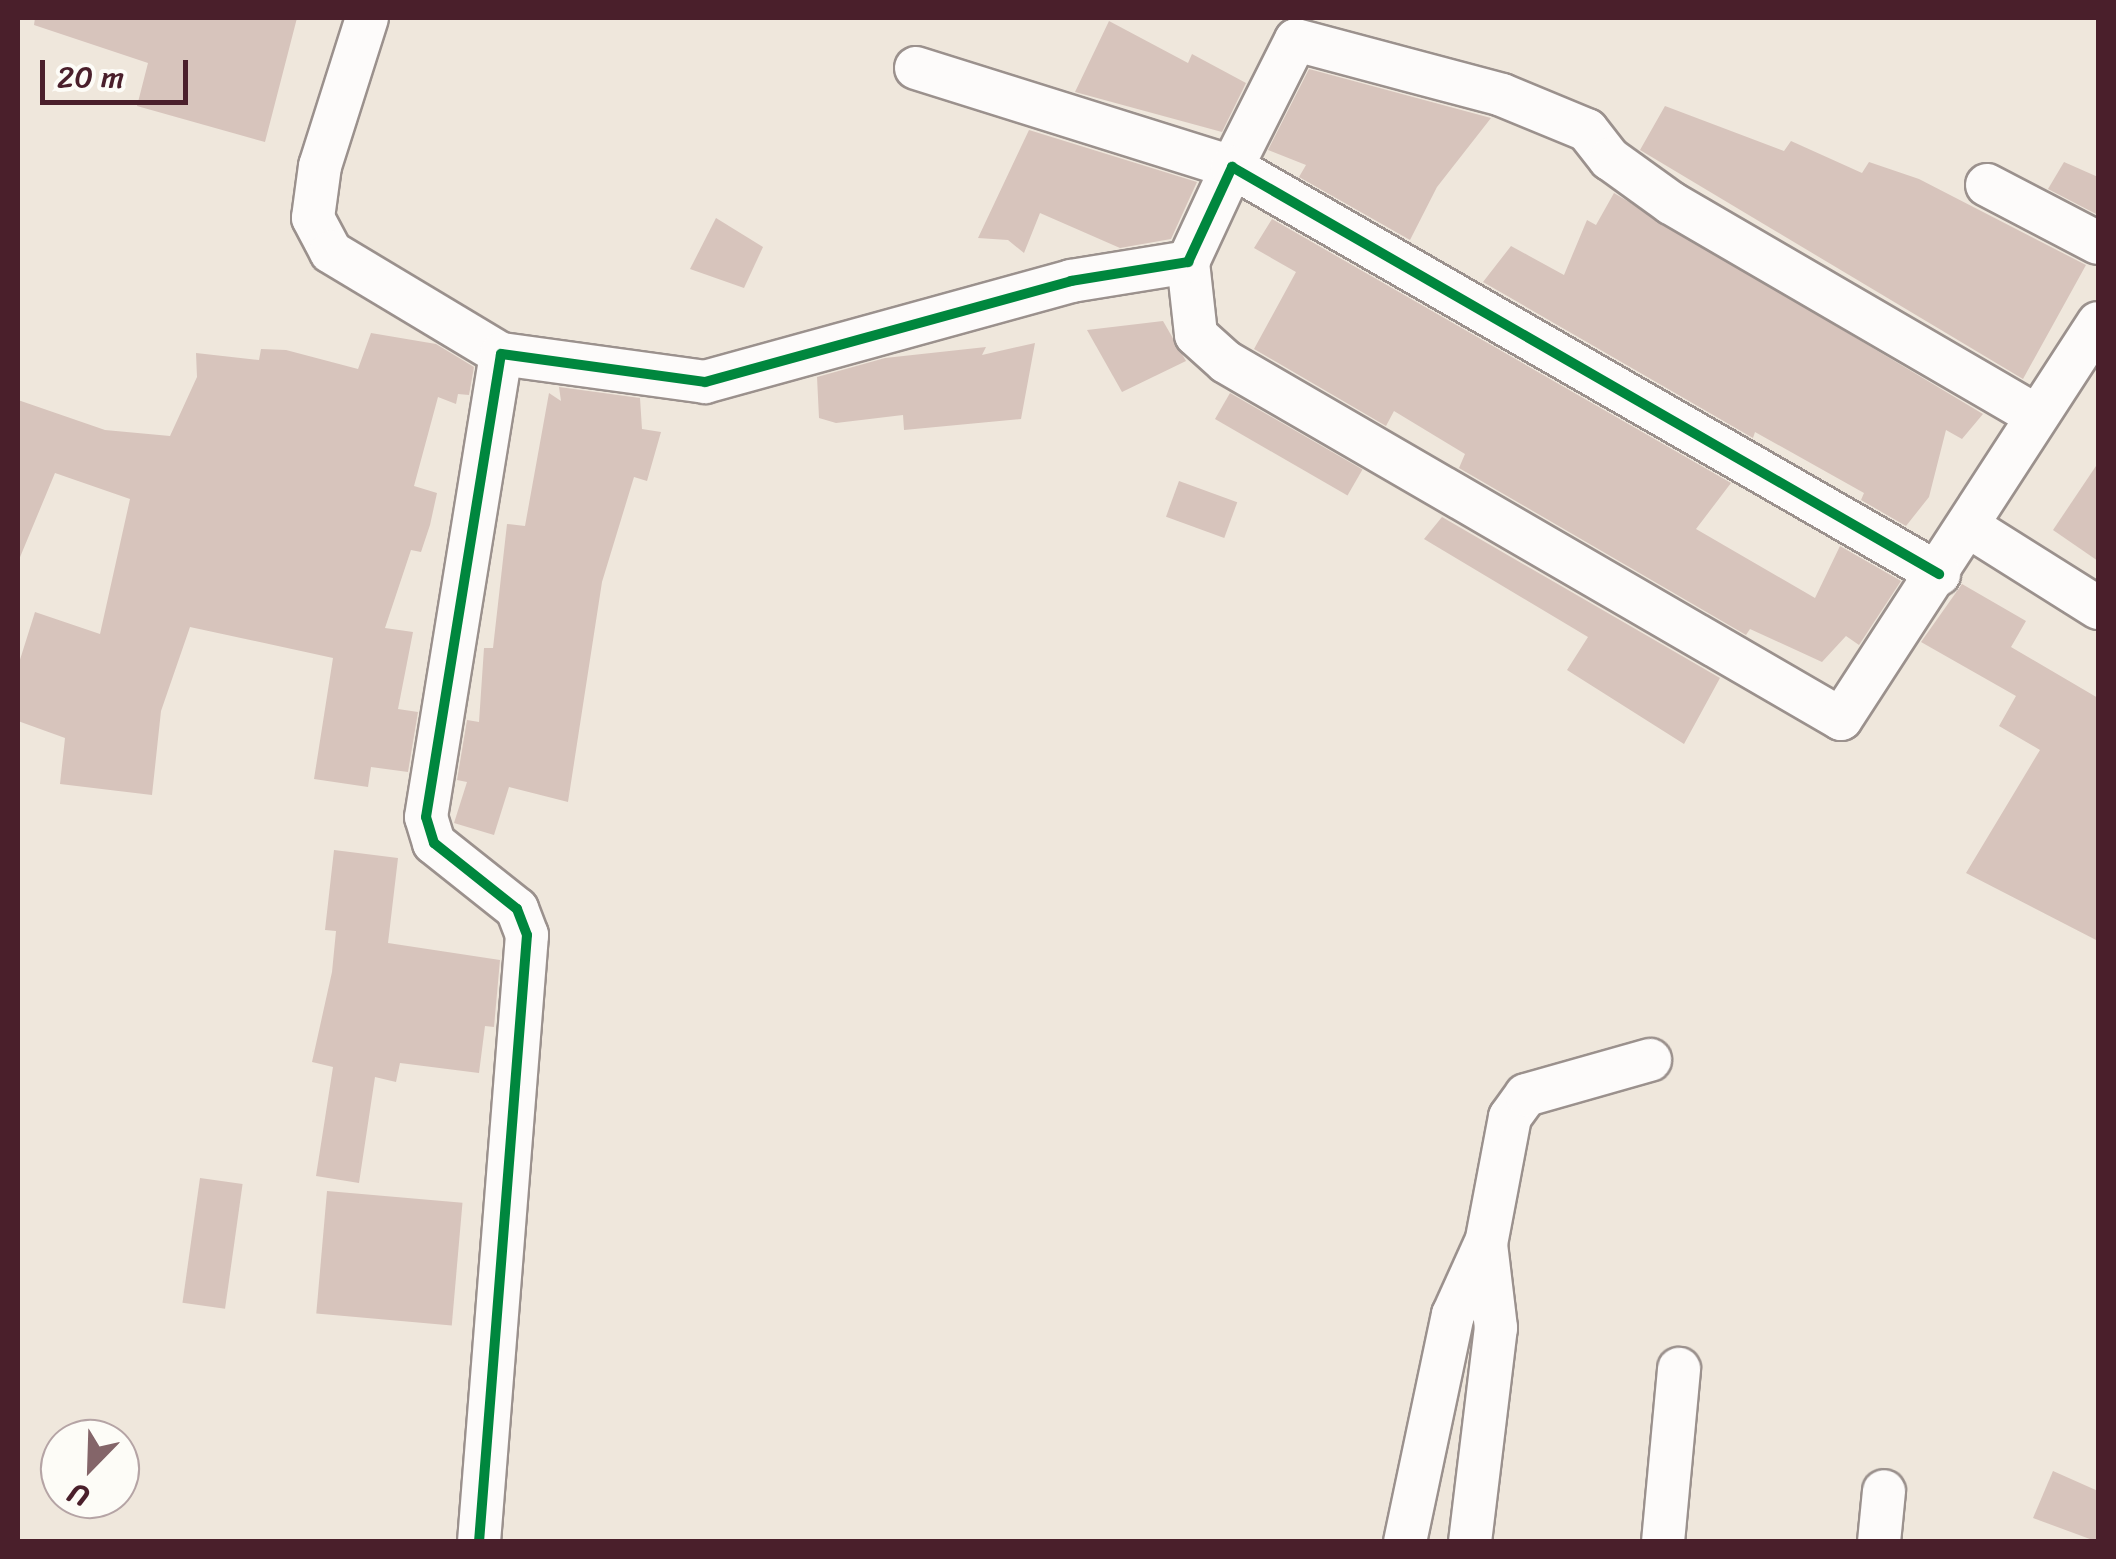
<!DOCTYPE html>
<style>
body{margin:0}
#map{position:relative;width:2116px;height:1559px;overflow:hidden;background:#efe7dc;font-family:Sriracha,sans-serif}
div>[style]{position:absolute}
.building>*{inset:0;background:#d7c4bc;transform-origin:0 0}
.roads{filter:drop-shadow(2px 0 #9b918d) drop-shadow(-2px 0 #9b918d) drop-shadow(0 2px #9b918d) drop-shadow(0 -2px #9b918d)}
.street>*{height:42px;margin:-21px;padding:0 21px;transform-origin:21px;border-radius:21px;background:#fdfbfa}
.cycleway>*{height:10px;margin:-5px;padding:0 5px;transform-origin:5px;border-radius:5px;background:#00873e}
span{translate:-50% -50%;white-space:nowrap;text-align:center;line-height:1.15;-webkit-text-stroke:9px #fdfcf7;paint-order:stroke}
.frame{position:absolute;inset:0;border:20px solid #4a1f2b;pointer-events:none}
.north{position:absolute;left:40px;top:1419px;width:100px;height:100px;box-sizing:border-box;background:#fdfcf7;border:2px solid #b5a4a5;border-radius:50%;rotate:203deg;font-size:28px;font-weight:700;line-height:40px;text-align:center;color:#4a1f2b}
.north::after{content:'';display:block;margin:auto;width:35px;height:45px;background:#846569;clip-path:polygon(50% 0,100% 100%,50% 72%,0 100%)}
.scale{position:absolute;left:40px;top:60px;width:148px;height:45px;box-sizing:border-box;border:5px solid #4a1f2b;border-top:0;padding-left:12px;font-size:30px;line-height:35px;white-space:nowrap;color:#4a1f2b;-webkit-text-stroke:8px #fdfcf7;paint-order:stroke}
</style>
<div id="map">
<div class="building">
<i style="clip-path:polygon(35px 18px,297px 18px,265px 142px,137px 106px,148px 63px,34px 25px)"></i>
<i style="clip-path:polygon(1109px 21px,1188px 63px,1192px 54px,1246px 83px,1222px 132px,1075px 92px)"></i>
<i style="clip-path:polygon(1309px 69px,1491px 118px,1437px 187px,1410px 240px,1299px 177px,1306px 165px,1268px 150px)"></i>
<i style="clip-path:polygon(1665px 106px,1784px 151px,1791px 141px,1862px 173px,1869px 162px,1919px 179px,2086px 265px,2023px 379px,1640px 150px)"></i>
<i style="clip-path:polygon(1029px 130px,1197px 182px,1171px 239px,1120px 248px,1040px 213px,1024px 253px,1008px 240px,978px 238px)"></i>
<i style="clip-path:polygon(2064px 162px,2098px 177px,2098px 215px,2048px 189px)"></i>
<i style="clip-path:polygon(1614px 193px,1983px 414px,1962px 439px,1946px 430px,1929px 497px,1906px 526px,1861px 500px,1864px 493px,1755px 432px,1753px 438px,1483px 282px,1511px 246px,1564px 275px,1587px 220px,1596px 225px)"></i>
<i style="clip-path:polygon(716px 218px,763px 247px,744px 288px,690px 269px)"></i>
<i style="clip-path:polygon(1272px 219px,1731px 483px,1696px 529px,1815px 598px,1840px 546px,1901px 581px,1859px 645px,1846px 636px,1822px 662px,1750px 629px,1746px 635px,1459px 468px,1465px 454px,1394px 411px,1386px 426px,1254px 349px,1296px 272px,1254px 248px)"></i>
<i style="clip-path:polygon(1163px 321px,1186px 361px,1122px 392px,1087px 330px)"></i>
<i style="clip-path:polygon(371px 333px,436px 344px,474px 367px,469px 395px,458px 394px,456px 404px,438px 397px,414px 486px,437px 493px,430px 525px,421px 552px,411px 550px,385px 628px,413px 632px,398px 709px,418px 712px,408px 772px,371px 767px,368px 787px,314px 779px,333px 658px,190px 627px,161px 711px,152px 795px,60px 784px,65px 738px,18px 721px,18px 666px,35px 612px,100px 634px,130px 499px,55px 473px,18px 562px,18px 400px,105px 430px,170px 436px,197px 377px,196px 353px,259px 360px,261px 349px,286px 350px,358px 369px)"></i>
<i style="clip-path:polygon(1035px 343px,1021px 419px,904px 430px,903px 415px,836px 423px,819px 418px,817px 377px,885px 358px,986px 347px,982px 355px)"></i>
<i style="clip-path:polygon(559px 387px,640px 398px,642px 429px,661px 432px,647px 481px,634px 477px,602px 582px,568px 802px,509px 787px,494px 835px,454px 823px,467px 782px,457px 780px,467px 720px,479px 722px,484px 648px,493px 648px,507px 524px,525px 526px,549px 393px,561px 401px)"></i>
<i style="left:1230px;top:393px;width:153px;height:30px;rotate:30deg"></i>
<i style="clip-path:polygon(2098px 463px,2098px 561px,2053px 530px)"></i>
<i style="left:1179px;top:481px;width:62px;height:38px;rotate:20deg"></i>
<i style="clip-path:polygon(1442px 517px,1720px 678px,1684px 744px,1567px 670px,1588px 637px,1424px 539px)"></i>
<i style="clip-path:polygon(1962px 584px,2026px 621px,2011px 647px,2098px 698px,2098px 941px,1966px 873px,2040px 750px,1999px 726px,2016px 696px,1921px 642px)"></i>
<i style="clip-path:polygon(334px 850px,398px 858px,388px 943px,500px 960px,494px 1027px,485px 1026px,479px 1073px,400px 1063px,396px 1082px,375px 1077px,359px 1183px,316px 1176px,333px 1067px,312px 1062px,332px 972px,336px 931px,325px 930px)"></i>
<i style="left:200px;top:1178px;width:43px;height:126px;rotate:8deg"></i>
<i style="left:327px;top:1191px;width:136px;height:123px;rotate:5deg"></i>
<i style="clip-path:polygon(2053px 1471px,2098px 1491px,2098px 1542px,2033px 1518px)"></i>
</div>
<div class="roads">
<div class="street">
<i style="left:367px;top:18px;width:155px;rotate:107.6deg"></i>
<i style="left:320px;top:166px;width:52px;rotate:97.7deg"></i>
<i style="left:313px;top:218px;width:38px;rotate:62deg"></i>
<i style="left:331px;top:252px;width:198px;rotate:31deg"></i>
<i style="left:916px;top:68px;width:331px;rotate:17.4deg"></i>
<i style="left:1232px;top:167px;width:142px;rotate:-63.3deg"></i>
<i style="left:1296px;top:40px;width:213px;rotate:14.9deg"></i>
<i style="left:1502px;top:95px;width:92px;rotate:22.4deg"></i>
<i style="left:1587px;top:130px;width:37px;rotate:52deg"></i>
<i style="left:1610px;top:159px;width:75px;rotate:35.8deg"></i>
<i style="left:1671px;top:203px;width:423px;rotate:30.2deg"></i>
<i style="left:1987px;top:185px;width:125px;rotate:27.6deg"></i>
<i style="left:1188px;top:262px;width:73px;rotate:83.7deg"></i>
<i style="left:1196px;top:335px;width:40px;rotate:42deg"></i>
<i style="left:1226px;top:362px;width:711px;rotate:30.13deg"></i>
<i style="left:1841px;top:719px;width:472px;rotate:-57deg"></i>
<i style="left:1968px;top:526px;width:154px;rotate:32.2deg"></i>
<i style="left:479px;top:1542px;width:609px;rotate:-85.48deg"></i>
<i style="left:527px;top:935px;width:28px;rotate:-111deg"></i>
<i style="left:517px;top:909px;width:106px;rotate:-141.5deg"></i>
<i style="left:434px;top:843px;width:27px;rotate:-107deg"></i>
<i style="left:426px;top:817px;width:469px;rotate:-80.8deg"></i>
<i style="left:501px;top:354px;width:206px;rotate:7.8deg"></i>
<i style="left:705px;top:382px;width:380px;rotate:-15.4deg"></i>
<i style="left:1071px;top:281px;width:119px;rotate:-9.2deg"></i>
<i style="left:1188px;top:262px;width:105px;rotate:-65.1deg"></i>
<i style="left:1232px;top:167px;width:816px;rotate:29.93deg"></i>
<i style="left:1405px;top:1542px;width:232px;rotate:-78.1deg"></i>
<i style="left:1453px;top:1315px;width:78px;rotate:-65.7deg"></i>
<i style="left:1470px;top:1542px;width:216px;rotate:-83.1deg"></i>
<i style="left:1496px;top:1328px;width:85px;rotate:-96.8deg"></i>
<i style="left:1486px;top:1244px;width:129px;rotate:-79.3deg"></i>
<i style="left:1510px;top:1117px;width:27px;rotate:-54deg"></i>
<i style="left:1526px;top:1095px;width:129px;rotate:-15.8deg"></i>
<i style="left:1663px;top:1542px;width:174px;rotate:-84.7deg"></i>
<i style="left:1879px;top:1542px;width:51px;rotate:-84.4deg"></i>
</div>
</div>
<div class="cycleway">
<i style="left:479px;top:1542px;width:609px;rotate:-85.48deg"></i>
<i style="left:527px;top:935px;width:28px;rotate:-111deg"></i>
<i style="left:517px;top:909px;width:106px;rotate:-141.5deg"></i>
<i style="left:434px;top:843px;width:27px;rotate:-107deg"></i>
<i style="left:426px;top:817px;width:469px;rotate:-80.8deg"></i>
<i style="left:501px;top:354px;width:206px;rotate:7.8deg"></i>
<i style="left:705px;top:382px;width:380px;rotate:-15.4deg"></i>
<i style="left:1071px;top:281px;width:119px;rotate:-9.2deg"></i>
<i style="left:1188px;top:262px;width:105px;rotate:-65.1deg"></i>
<i style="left:1232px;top:167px;width:816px;rotate:29.93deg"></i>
</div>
<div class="frame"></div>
<div class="north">U</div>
<div class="scale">20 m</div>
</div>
